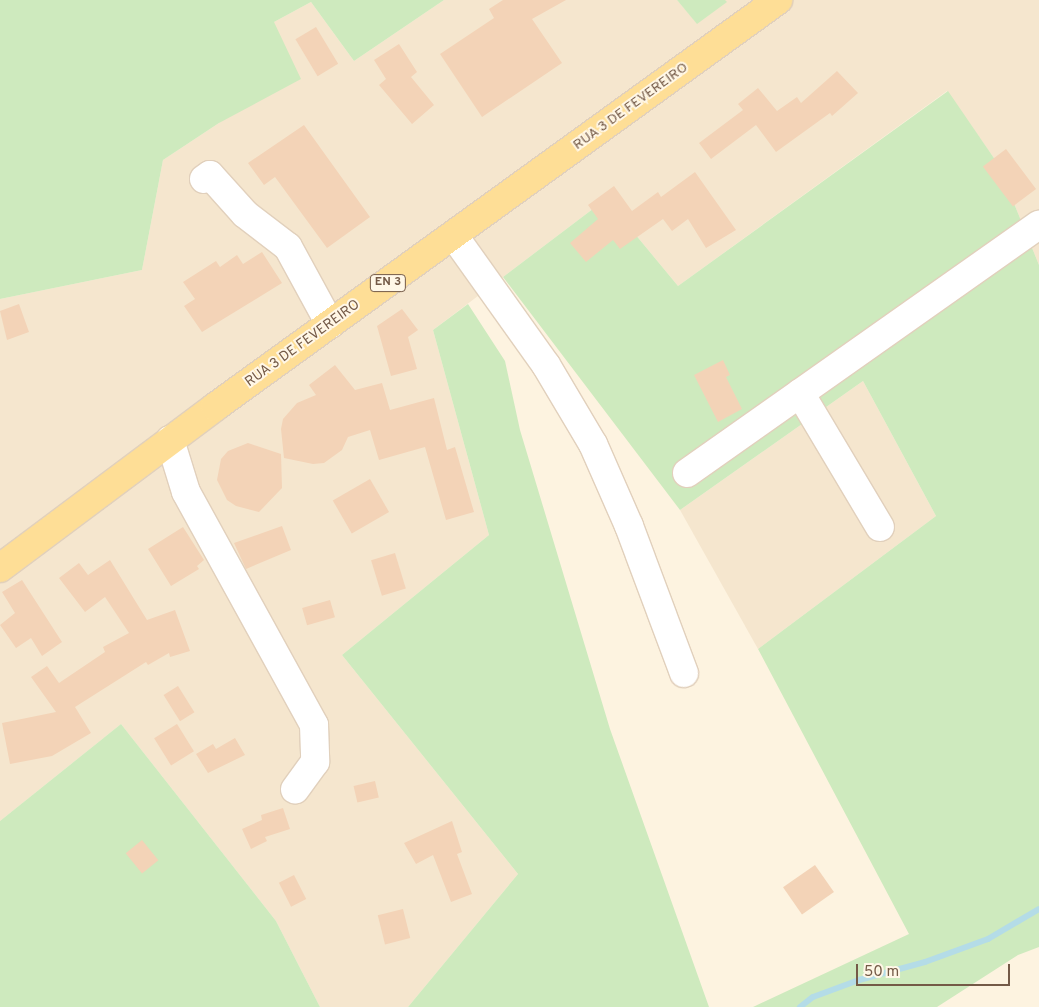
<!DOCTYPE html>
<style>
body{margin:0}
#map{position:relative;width:1039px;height:1007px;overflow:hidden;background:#fdf3e0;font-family:Overpass,sans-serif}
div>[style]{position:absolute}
.residential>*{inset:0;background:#f5e6ce}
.green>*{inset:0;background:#ceeabe}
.stream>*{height:6px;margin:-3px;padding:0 3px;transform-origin:3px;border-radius:3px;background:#b4dce7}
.building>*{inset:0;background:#f3d3b7;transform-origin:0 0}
.roads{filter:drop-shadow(1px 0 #e1d0bc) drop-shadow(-1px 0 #e1d0bc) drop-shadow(0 1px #e1d0bc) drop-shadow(0 -1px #e1d0bc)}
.minor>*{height:28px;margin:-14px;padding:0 14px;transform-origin:14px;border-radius:14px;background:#fff}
.major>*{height:28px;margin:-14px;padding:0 14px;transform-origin:14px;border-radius:14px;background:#fede96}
span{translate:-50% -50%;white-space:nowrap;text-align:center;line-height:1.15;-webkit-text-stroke:4px #fff7e7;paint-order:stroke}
.shield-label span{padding:1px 4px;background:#fff7e7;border:1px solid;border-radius:4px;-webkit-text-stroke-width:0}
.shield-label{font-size:12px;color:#745a47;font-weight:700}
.street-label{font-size:14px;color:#745a47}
.scale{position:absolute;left:856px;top:964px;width:154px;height:22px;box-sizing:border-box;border:2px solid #745a47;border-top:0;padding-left:6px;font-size:15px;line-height:18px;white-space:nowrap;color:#745a47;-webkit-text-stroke:4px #fff7e7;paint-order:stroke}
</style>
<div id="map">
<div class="residential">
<i style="clip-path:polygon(444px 0,677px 0,697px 23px,725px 0,1039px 0,1039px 265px,998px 164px,947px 91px,678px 286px,606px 199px,433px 330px,489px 535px,342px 655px,518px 874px,408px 1007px,320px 1007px,276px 921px,121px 724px,0 821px,0 299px,142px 270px,163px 160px,219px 123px,274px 22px,311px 2px,354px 61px)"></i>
<i style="clip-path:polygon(863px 381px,936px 516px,758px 649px,680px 510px)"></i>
</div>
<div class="green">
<i style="clip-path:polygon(0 0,444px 0,354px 61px,311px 2px,274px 22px,301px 79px,219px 123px,163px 160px,142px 270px,0 299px)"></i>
<i style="clip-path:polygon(677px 0,725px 0,727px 2px,697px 24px)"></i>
<i style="clip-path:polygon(948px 91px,998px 164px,1039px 265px,1039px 947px,1018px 955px,937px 1007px,753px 1007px,909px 934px,758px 649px,936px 516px,863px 381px,680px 510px,503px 277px,606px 199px,678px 286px)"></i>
<i style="clip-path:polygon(468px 304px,505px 361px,520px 430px,610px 729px,709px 1007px,408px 1007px,518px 874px,342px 655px,489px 535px,433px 330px)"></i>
<i style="clip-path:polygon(121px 724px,276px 921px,320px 1007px,0 1007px,0 821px)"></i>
</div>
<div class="stream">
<i style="left:800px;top:1007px;width:16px;rotate:-38deg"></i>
<i style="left:813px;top:997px;width:49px;rotate:-20.3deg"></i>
<i style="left:859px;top:980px;width:68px;rotate:-15.3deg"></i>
<i style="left:925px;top:962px;width:67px;rotate:-20.1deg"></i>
<i style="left:988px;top:939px;width:59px;rotate:-30.5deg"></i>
</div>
<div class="building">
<i style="clip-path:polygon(503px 0,566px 0,532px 19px,562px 63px,482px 117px,440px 54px,494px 18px,489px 9px)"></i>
<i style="left:316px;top:27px;width:43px;height:24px;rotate:59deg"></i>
<i style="clip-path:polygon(399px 44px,417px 72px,411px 77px,434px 105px,412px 124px,379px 85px,386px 79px,374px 60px)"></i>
<i style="clip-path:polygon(837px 71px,858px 93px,832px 116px,830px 113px,776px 152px,756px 125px,711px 159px,699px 143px,743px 110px,738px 104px,758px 88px,777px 111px,797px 97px,801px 103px)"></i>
<i style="clip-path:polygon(304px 125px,370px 217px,327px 248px,275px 177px,264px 185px,248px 163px)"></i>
<i style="left:1006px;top:149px;width:50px;height:29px;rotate:53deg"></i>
<i style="clip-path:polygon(695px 172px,736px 230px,706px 248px,688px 219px,672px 231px,663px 219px,620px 249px,613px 240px,586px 262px,570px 243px,598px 219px,588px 205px,614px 186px,632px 211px,658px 192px,661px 197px)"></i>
<i style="clip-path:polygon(262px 252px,282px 283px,202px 332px,184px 306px,195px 299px,183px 282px,216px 261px,220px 267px,237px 255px,243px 264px)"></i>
<i style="clip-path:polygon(19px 304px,29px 332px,7px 340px,0 311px)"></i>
<i style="clip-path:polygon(402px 309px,418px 330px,408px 337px,417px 369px,391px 376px,377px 326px)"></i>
<i style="clip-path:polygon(723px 360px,730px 375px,726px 377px,742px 409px,718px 422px,694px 375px)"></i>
<i style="clip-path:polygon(335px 365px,355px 390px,382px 383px,390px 410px,434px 398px,447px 450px,455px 447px,474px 512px,446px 520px,425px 447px,379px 460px,370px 430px,348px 437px,342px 450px,324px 463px,313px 464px,284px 458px,281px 429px,283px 419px,297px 403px,316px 395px,309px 385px)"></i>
<i style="clip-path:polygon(248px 443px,281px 454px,282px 488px,259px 512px,236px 506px,227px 500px,217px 480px,221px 459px,228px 451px)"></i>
<i style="left:370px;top:479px;width:38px;height:43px;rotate:60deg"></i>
<i style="clip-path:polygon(282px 526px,291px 550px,246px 569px,234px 543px)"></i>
<i style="clip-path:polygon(183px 527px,204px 560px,197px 566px,199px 569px,171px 586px,148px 549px)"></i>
<i style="left:395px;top:553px;width:37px;height:25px;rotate:73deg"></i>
<i style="clip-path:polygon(110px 560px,147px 620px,175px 610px,190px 651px,170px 657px,169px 653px,148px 665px,146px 662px,75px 707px,91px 733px,52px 756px,10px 764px,2px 723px,56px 712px,31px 677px,47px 666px,59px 683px,105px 652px,103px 647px,129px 633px,105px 597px,85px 612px,59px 578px,79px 563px,88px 575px)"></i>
<i style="clip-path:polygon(22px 580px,62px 642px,42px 656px,31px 638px,16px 648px,0 625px,15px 613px,2px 592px)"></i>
<i style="left:330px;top:600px;width:18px;height:29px;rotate:74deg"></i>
<i style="left:178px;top:686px;width:31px;height:17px;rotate:58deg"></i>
<i style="left:177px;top:724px;width:32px;height:27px;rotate:58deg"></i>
<i style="clip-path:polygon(235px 738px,245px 755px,208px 773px,196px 754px,213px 744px,216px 749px)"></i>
<i style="left:375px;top:781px;width:17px;height:22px;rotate:77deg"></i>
<i style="clip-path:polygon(283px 808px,290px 829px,265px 837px,267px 841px,251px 849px,242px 829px,262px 820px,261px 815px)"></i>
<i style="clip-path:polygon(452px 821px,462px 852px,457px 854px,472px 894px,451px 902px,433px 855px,416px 864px,404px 843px)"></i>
<i style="left:142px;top:840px;width:26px;height:21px;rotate:51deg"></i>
<i style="left:815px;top:865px;width:33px;height:39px;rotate:55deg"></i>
<i style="left:294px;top:875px;width:27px;height:17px;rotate:63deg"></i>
<i style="left:403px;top:909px;width:30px;height:26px;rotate:76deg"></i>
</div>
<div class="roads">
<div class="minor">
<i style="left:204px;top:179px;width:7px;rotate:-34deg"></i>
<i style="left:210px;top:175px;width:52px;rotate:48.1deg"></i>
<i style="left:245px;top:214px;width:54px;rotate:37.5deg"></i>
<i style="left:288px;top:247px;width:88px;rotate:61.4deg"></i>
<i style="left:454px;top:236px;width:158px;rotate:54.5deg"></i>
<i style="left:546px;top:365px;width:92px;rotate:59.3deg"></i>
<i style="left:593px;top:444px;width:90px;rotate:66.3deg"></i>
<i style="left:629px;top:526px;width:157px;rotate:69.5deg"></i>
<i style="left:800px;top:393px;width:156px;rotate:59.2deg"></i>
<i style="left:170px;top:440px;width:54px;rotate:72.9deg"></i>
<i style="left:186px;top:492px;width:266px;rotate:61.2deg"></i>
<i style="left:314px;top:725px;width:37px;rotate:88deg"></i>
<i style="left:315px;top:762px;width:34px;rotate:126deg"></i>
<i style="left:687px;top:473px;width:431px;rotate:-35.2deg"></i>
</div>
<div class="major">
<i style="left:0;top:568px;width:269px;rotate:-36.8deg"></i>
<i style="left:215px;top:407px;width:695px;rotate:-35.86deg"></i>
</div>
</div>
<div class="shield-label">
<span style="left:388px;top:283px">EN 3</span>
</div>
<div class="street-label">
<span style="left:631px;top:107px;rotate:-36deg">RUA 3 DE FEVEREIRO</span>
<span style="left:303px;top:344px;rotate:-36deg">RUA 3 DE FEVEREIRO</span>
</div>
<div class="scale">50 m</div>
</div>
